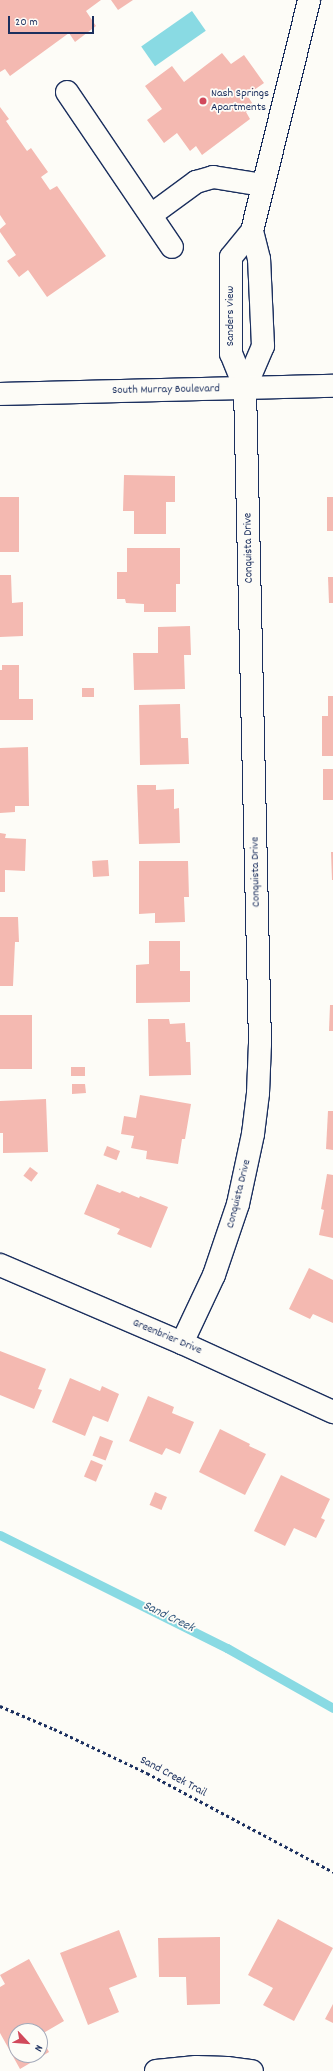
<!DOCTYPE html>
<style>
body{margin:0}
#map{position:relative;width:333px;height:2071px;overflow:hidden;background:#fdfcf7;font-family:Dekko,sans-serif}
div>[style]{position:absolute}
.water>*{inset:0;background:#89dae3;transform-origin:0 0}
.stream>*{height:9px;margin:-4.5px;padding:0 4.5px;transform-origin:4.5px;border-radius:4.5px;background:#89dae3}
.building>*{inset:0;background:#f4b9b1;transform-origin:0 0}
.path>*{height:2.5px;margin-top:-1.25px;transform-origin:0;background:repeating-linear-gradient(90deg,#1b2f5e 0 3px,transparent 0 6px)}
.roads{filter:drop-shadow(1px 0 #1b2f5e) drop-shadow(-1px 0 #1b2f5e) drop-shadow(0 1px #1b2f5e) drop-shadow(0 -1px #1b2f5e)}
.minor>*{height:22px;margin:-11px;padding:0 11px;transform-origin:11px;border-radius:11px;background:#fdfcf7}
.major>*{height:22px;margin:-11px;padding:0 11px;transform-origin:11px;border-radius:11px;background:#fdfcf7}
.dots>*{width:11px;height:11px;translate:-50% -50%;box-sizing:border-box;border:2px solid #fdfcf7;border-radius:50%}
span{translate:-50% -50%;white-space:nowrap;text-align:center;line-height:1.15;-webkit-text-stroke:3.5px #fdfcf7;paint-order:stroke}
.poi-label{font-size:12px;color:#1b2f5e}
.left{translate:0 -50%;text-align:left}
.street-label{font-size:12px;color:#1b2f5e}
.water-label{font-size:13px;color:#365a7f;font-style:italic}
.north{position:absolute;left:8px;top:2023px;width:40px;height:40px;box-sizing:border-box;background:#fdfcf7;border:1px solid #a3aaba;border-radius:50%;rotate:116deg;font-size:11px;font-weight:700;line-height:16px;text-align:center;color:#1b2f5e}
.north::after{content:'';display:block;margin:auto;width:14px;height:18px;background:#d1495b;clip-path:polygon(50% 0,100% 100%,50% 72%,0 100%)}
.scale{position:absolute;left:8px;top:16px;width:86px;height:18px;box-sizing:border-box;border:2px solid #1b2f5e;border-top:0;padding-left:5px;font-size:12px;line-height:14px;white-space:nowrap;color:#1b2f5e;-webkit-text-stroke:3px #fdfcf7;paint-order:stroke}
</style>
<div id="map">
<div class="water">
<i style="left:192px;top:11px;width:24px;height:62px;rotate:55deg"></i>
</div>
<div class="stream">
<i style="left:0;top:1535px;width:254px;rotate:26.5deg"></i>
<i style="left:227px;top:1648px;width:122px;rotate:29.5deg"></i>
</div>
<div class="building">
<i style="clip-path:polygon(0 0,101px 0,86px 11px,96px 26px,75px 42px,69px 33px,10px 76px,5px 69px,0 72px)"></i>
<i style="clip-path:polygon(111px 0,133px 0,118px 10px)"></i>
<i style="clip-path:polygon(222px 53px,231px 64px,244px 55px,264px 83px,247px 95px,254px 106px,246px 112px,250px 119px,202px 155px,196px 146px,190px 151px,177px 133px,164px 143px,147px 120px,162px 109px,145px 86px,172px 66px,184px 82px)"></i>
<i style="clip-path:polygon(0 107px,9px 119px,6px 121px,27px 151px,31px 148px,48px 172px,41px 177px,50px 190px,57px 186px,106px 256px,47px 297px,28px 270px,19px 277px,7px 261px,16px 255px,0 232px,0 229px,6px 224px,0 215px)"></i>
<i style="clip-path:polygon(124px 475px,175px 476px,175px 502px,166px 502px,166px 534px,134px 534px,134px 511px,123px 511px)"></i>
<i style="left:0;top:497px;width:19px;height:55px"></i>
<i style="left:327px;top:497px;width:6px;height:34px"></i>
<i style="clip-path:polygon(127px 548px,180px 548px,180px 584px,176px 584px,176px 612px,144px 612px,144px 604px,126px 603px,125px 599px,117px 599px,117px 572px,127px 572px)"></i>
<i style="clip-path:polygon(0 575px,11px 575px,12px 603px,23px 602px,23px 636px,0 637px)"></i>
<i style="clip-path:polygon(328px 577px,333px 577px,333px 603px,329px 603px)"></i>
<i style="clip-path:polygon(190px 626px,191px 655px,184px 655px,185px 689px,134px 690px,133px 653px,158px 653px,158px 627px)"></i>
<i style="clip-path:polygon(2px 665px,19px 665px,19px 699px,33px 699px,33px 720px,0 720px,0 670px,2px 670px)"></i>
<i style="left:82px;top:688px;width:12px;height:9px"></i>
<i style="clip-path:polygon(328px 696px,333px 696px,333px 756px,322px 756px,322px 716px,328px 716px)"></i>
<i style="clip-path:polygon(180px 704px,181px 738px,188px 738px,189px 764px,140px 765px,139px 705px)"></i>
<i style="clip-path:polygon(28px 747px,29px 806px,15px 806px,15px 812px,0 813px,0 748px)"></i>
<i style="left:323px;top:769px;width:10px;height:31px"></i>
<i style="clip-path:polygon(137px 785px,156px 785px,156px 790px,174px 789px,174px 809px,179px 808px,180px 843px,139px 844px)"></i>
<i style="clip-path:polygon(0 833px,6px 834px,5px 838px,26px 839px,25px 871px,5px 870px,5px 892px,0 892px)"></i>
<i style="clip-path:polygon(331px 852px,333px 852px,333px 880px,332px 880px)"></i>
<i style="left:108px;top:860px;width:16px;height:16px;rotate:86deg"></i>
<i style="clip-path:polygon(139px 861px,188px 861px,189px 897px,184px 897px,185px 922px,155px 923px,155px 913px,139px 914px)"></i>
<i style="clip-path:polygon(0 917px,18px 917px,19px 942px,15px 942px,13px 986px,0 986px)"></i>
<i style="clip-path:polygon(149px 941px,180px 941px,180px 971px,190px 971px,190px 1002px,136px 1003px,136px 965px,149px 964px)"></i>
<i style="clip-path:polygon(330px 1005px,333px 1005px,333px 1031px,329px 1031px)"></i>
<i style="left:0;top:1015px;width:32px;height:54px"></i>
<i style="clip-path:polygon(148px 1019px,169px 1019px,170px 1024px,185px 1023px,186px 1042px,190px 1042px,191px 1075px,149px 1076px)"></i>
<i style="left:71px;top:1067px;width:14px;height:9px"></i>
<i style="clip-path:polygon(72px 1084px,85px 1084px,86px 1093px,72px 1094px)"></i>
<i style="clip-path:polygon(140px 1095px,191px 1104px,185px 1139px,182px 1139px,178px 1164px,146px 1159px,147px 1151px,131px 1148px,134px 1136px,121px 1134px,124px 1116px,136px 1118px)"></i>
<i style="clip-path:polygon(46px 1099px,48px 1152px,3px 1153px,3px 1133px,0 1133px,0 1101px)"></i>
<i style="clip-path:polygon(328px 1111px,333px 1111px,333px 1150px,326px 1149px)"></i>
<i style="left:107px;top:1146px;width:14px;height:10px;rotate:21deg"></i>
<i style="left:30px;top:1167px;width:10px;height:11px;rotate:37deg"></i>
<i style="clip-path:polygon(327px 1174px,333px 1175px,333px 1238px,319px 1235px,324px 1210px,321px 1209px)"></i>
<i style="clip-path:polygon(97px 1184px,120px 1193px,122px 1191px,139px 1198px,140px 1196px,168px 1207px,151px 1248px,117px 1234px,120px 1229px,84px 1214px)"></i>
<i style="clip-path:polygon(309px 1268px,333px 1280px,333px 1323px,313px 1314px,310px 1319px,289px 1309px)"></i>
<i style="clip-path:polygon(0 1351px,46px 1369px,38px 1389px,42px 1390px,34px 1409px,0 1395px)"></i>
<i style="clip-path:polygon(70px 1378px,100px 1391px,102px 1386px,119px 1394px,108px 1422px,93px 1416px,85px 1436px,52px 1422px)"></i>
<i style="clip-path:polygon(148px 1396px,174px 1407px,172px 1413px,194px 1422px,180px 1454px,166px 1448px,162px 1455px,129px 1441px)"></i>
<i style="clip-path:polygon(220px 1429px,250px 1444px,249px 1446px,266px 1454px,245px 1495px,199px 1472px)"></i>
<i style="left:100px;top:1436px;width:14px;height:21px;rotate:21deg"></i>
<i style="left:91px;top:1460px;width:13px;height:18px;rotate:23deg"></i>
<i style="clip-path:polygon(281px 1475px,330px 1499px,321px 1518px,325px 1520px,316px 1538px,294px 1528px,285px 1546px,254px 1531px)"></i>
<i style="left:155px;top:1492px;width:13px;height:14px;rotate:23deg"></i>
<i style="clip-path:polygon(278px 1919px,333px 1948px,294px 2021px,263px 2005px,273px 1988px,248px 1975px)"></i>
<i style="clip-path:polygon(119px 1930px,137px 1977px,109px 1988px,119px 2012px,88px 2025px,60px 1953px)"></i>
<i style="clip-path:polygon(220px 1937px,220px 2004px,187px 2005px,186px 1977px,159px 1977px,158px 1938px)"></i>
<i style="clip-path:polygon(29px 1959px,64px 2021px,40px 2035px,40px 2031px,16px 2031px,16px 2055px,40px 2055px,40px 2035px,49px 2052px,20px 2069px,0 2033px,0 1987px,5px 1984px,0 1975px)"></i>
<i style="clip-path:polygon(333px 2004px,333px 2023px,325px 2019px)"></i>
</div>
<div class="path">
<i style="left:0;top:1706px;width:59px;rotate:23.1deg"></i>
<i style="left:54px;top:1729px;width:103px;rotate:25.3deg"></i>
<i style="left:147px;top:1773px;width:211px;rotate:28deg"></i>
</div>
<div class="roads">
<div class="minor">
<i style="left:67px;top:92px;width:187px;rotate:55.9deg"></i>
<i style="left:151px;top:215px;width:56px;rotate:-36.3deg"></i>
<i style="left:196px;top:182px;width:18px;rotate:-16deg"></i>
<i style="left:213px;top:177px;width:51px;rotate:9.1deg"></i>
<i style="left:245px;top:388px;width:46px;rotate:-66.8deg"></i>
<i style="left:263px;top:346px;width:87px;rotate:-92.6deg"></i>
<i style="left:259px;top:259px;width:29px;rotate:-104deg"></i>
<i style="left:0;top:1265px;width:198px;rotate:23.2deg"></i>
<i style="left:182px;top:1343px;width:166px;rotate:24.6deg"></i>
<i style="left:182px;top:1343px;width:75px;rotate:-64.8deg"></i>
<i style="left:214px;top:1275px;width:75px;rotate:-71.3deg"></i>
<i style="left:238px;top:1204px;width:72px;rotate:-77.9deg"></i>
<i style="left:253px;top:1134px;width:41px;rotate:-83deg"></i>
<i style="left:258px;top:1093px;width:49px;rotate:-87.7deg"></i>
<i style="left:260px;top:1044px;width:656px;rotate:-91.31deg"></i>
<i style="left:245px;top:388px;width:37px;rotate:-112deg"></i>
<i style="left:231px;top:354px;width:97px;rotate:-90deg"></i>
<i style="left:231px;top:257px;width:33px;rotate:-51deg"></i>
<i style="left:252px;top:231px;width:238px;rotate:-76.1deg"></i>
<i style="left:156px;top:2071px;width:40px;rotate:-5.7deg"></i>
<i style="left:196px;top:2067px;width:31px;rotate:2deg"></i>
<i style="left:227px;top:2068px;width:25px;rotate:7deg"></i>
</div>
<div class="major">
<i style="left:0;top:394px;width:333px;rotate:-1.4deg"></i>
</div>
</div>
<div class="dots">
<i style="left:203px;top:101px;background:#d1495b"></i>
</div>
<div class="poi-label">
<span class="left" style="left:211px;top:101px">Nash Springs<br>Apartments</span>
</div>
<div class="street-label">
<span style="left:231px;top:316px;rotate:-90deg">Sanders View</span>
<span style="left:166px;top:390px;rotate:-1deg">South Murray Boulevard</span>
<span style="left:249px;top:548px;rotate:-91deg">Conquista Drive</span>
<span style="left:256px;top:872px;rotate:-91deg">Conquista Drive</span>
<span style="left:239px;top:1194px;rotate:-76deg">Conquista Drive</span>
<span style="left:167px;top:1337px;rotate:23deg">Greenbrier Drive</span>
<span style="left:173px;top:1777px;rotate:28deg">Sand Creek Trail</span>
</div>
<div class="water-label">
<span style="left:168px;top:1618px;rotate:26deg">Sand Creek</span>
</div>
<div class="north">N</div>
<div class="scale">20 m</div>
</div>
